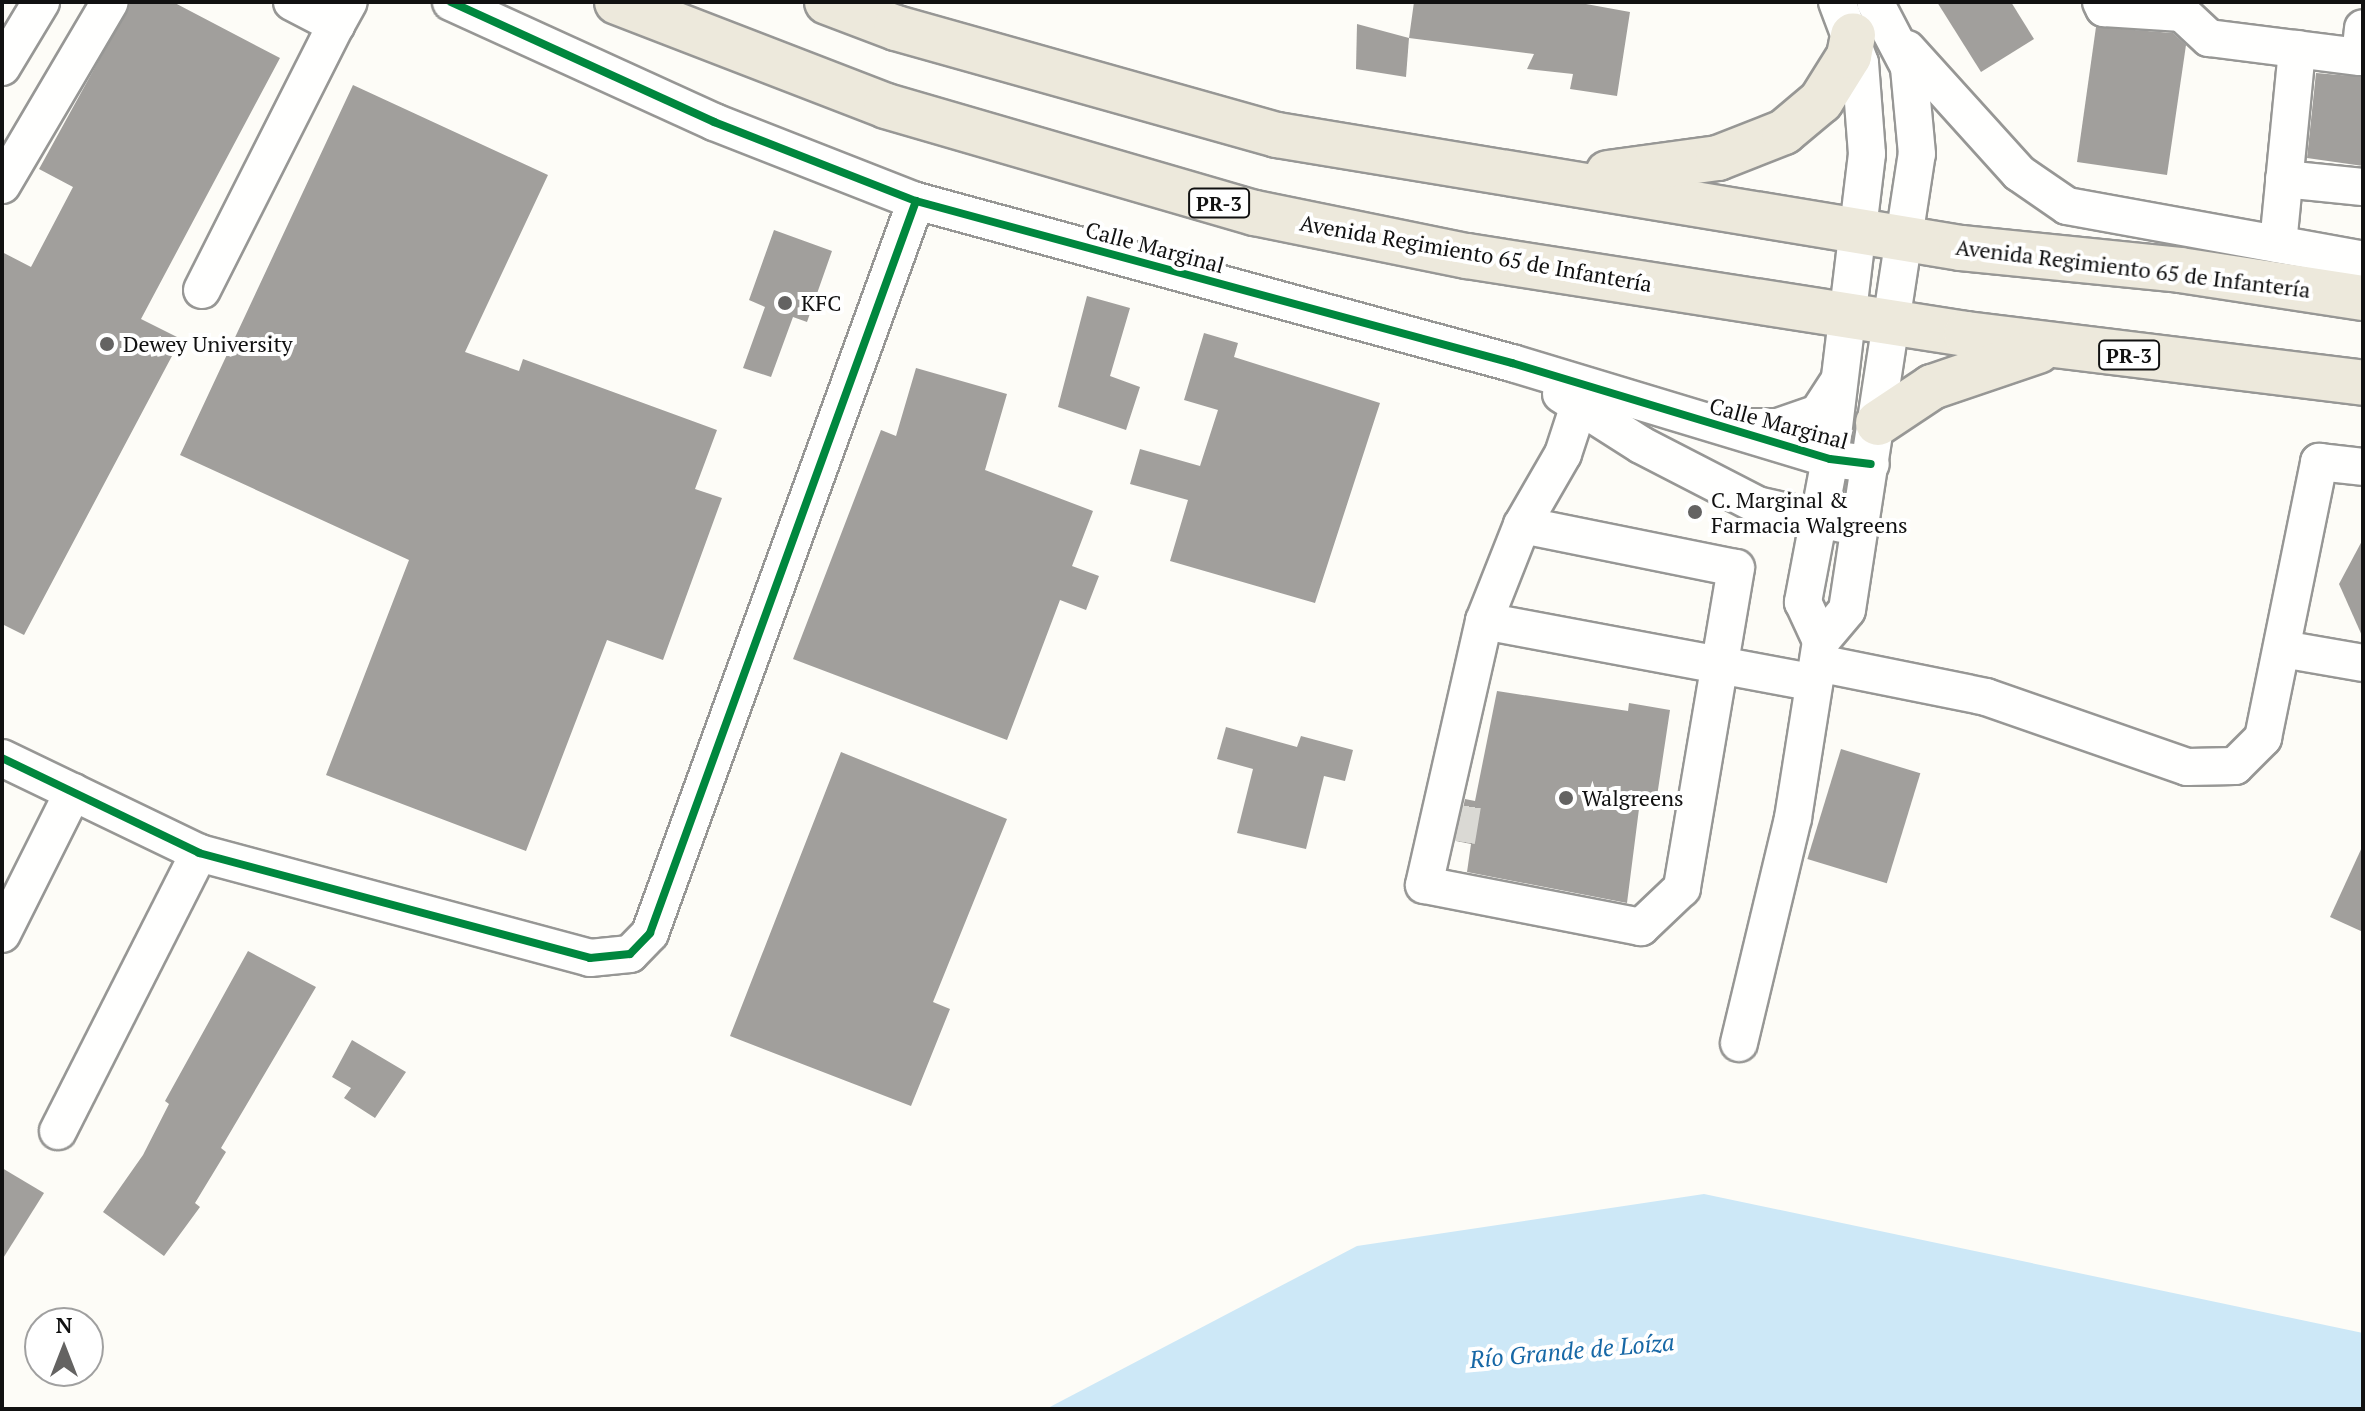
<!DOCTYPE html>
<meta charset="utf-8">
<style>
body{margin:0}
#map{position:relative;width:2365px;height:1411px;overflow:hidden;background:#fdfcf7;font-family:"PT Serif",serif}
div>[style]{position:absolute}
.water>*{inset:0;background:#cde8f7}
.building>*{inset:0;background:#a19f9c;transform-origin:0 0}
.minor-tunnel>*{height:36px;margin-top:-18px;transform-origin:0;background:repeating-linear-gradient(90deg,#dad9d4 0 36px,transparent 0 54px)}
.roads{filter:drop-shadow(2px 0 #979795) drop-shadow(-2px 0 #979795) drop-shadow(0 2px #979795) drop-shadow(0 -2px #979795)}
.minor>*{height:36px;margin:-18px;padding:0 18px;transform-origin:18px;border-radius:18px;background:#fffffe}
.major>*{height:44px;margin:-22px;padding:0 22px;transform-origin:22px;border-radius:22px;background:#ede9dc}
.cycleway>*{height:8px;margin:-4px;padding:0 4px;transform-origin:4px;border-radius:4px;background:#00873e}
.dots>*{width:22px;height:22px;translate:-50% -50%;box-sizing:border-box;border:4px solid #fff;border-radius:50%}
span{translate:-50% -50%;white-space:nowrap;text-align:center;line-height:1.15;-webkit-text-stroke:8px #fff;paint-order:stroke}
.shield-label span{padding:2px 6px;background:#fff;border:2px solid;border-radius:6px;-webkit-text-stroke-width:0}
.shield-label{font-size:20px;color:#111;font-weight:700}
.street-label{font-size:22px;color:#111}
.poi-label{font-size:22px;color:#111}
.left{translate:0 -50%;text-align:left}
.water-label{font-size:24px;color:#1768a6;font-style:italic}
.frame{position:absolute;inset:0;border:4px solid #111;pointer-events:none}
.north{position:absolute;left:24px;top:1307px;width:80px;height:80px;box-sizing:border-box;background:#fff;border:2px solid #a0a0a0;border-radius:50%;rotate:0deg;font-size:22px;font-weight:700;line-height:32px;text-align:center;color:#111}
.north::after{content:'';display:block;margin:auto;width:28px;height:36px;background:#646362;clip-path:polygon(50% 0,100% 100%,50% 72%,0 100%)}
</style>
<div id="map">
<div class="water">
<i style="clip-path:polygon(1704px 1194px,2363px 1333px,2363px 1409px,1046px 1409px,1357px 1246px)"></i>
</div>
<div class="building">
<i style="clip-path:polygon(131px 2px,173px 2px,280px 58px,141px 319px,181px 339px,24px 635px,2px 624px,2px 252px,31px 267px,73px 187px,39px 169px)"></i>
<i style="clip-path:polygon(1414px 2px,1575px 2px,1630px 12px,1617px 96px,1570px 89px,1573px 74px,1527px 69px,1534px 54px,1409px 38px)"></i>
<i style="clip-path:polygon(1937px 2px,2011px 2px,2034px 39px,1981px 72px)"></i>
<i style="clip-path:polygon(1357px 24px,1409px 38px,1406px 77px,1356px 69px)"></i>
<i style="clip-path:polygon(2096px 27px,2173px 33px,2186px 45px,2167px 175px,2077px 162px)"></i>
<i style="clip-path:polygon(2316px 73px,2363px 77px,2363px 166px,2307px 158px)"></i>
<i style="clip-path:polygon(353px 85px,548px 175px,465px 352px,519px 371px,523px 359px,717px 430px,695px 489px,722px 498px,663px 660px,607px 640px,526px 851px,326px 775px,409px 560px,180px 455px)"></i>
<i style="clip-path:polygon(774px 230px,832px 251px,807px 322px,793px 317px,771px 377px,743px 368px,765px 307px,749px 300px)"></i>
<i style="clip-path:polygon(1087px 296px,1130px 308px,1110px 376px,1140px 387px,1126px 430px,1058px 407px)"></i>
<i style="clip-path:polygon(1204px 333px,1238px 343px,1234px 357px,1380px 403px,1315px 603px,1170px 561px,1188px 500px,1130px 484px,1140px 449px,1200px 466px,1218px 410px,1184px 400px)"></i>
<i style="clip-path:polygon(916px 368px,1007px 394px,985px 470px,1093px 511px,1072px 566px,1099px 576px,1086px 610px,1060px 600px,1007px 740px,793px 659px,881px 430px,896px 436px)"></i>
<i style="clip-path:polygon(2363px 539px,2363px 638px,2339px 584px)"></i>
<i style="clip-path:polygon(1497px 691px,1628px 711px,1629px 703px,1670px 710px,1656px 803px,1640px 801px,1627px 903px,1467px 872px,1471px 844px,1456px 841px,1465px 799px,1475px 801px)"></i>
<i style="clip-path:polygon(1226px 727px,1297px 747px,1301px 736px,1353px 750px,1345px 781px,1324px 776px,1306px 849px,1237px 833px,1253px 769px,1217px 759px)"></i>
<i style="left:1841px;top:749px;width:83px;height:115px;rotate:17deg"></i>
<i style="clip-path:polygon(841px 752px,1007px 819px,933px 1002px,950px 1009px,911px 1106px,730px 1036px)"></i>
<i style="clip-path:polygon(2363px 845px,2363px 932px,2330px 917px)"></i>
<i style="clip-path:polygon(248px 951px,316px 987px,221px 1148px,226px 1152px,195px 1203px,200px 1207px,164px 1256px,103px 1212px,143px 1155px,169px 1104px,165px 1101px)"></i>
<i style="clip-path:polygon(352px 1040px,406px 1072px,375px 1118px,344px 1098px,351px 1088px,332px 1077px)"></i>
<i style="clip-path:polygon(2px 1168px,44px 1193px,2px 1260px)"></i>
</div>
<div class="minor-tunnel">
<i style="left:1457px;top:841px;width:43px;rotate:-80.5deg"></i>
</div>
<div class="roads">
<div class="minor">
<i style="left:292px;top:2px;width:50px;rotate:27.6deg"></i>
<i style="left:336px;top:25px;width:26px;rotate:-61deg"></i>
<i style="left:451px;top:2px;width:289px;rotate:24.5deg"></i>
<i style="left:714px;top:122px;width:217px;rotate:21.4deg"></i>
<i style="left:916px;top:201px;width:618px;rotate:15.21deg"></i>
<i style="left:1512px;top:363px;width:332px;rotate:16.8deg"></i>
<i style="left:1830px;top:459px;width:41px;rotate:7deg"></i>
<i style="left:1837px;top:2px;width:65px;rotate:69.3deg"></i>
<i style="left:1860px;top:63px;width:91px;rotate:85.6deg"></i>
<i style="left:1867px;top:154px;width:307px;rotate:96.9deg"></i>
<i style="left:1830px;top:459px;width:146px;rotate:100.7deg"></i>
<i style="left:1803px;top:602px;width:43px;rotate:65.2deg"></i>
<i style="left:1821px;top:641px;width:40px;rotate:-50deg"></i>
<i style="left:1847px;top:610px;width:461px;rotate:-81.3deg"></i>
<i style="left:1917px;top:154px;width:87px;rotate:-95.3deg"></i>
<i style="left:1909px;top:67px;width:73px;rotate:-117.6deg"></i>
<i style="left:2101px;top:2px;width:7px;rotate:63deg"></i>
<i style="left:2104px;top:8px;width:78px;rotate:3.7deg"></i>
<i style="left:2182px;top:13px;width:37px;rotate:43deg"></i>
<i style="left:2209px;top:38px;width:152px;rotate:7.2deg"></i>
<i style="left:2360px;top:57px;width:29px;rotate:-84deg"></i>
<i style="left:1907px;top:49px;width:167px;rotate:47.9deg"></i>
<i style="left:2019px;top:173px;width:58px;rotate:34.5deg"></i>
<i style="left:2067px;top:206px;width:301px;rotate:10.3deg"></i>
<i style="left:2px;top:67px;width:76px;rotate:-59deg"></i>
<i style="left:2284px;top:179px;width:79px;rotate:5.8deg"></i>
<i style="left:2px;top:185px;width:212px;rotate:-59.5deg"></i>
<i style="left:2278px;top:244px;width:196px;rotate:-84.4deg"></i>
<i style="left:202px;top:290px;width:297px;rotate:-63.2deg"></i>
<i style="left:1561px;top:394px;width:95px;rotate:32.5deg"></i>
<i style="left:1641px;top:445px;width:131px;rotate:27.3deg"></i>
<i style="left:1757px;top:505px;width:87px;rotate:12.6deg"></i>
<i style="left:1743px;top:427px;width:35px"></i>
<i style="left:1778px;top:427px;width:42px;rotate:-19.3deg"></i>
<i style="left:1818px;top:413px;width:37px;rotate:-57deg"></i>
<i style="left:1522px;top:525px;width:218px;rotate:11.4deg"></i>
<i style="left:1736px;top:568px;width:325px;rotate:99.6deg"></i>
<i style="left:1682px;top:888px;width:57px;rotate:136.4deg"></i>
<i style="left:1641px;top:927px;width:221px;rotate:-169deg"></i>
<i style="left:1424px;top:885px;width:271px;rotate:-77.2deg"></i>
<i style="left:1484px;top:621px;width:103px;rotate:-68.4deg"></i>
<i style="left:1522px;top:525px;width:82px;rotate:-60deg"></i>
<i style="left:1563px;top:454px;width:52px;rotate:-71.9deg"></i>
<i style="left:1484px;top:621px;width:336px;rotate:10.6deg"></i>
<i style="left:2283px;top:649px;width:81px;rotate:9.9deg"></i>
<i style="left:1818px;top:663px;width:171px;rotate:11.4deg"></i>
<i style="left:1986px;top:697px;width:213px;rotate:19.2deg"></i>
<i style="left:2187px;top:767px;width:48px;rotate:-1.2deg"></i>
<i style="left:2235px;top:766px;width:40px;rotate:-45deg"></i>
<i style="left:2263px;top:738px;width:282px;rotate:-78.5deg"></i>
<i style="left:2319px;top:462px;width:44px;rotate:6.5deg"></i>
<i style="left:2px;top:758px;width:219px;rotate:25.7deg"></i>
<i style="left:199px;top:853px;width:405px;rotate:15deg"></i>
<i style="left:590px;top:958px;width:40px;rotate:-5.7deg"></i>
<i style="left:630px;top:954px;width:29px;rotate:-46deg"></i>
<i style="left:650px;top:933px;width:779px;rotate:-70.03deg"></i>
<i style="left:2px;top:934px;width:159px;rotate:-63.4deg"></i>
<i style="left:1739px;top:1043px;width:231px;rotate:-76.5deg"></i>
<i style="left:1793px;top:818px;width:179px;rotate:-81deg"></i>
<i style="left:58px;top:1131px;width:312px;rotate:-63.1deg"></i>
</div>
<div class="major">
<i style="left:617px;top:2px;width:288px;rotate:21.1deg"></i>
<i style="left:886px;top:106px;width:384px;rotate:16.2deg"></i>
<i style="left:1255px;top:213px;width:216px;rotate:11.5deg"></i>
<i style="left:1467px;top:256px;width:505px;rotate:8.88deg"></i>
<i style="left:1966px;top:334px;width:400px;rotate:7deg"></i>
<i style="left:827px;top:2px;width:74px;rotate:20.6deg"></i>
<i style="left:896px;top:28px;width:396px;rotate:15.7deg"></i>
<i style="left:1277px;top:135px;width:693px;rotate:9.38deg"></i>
<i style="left:1961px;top:248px;width:220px;rotate:5.7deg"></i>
<i style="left:2180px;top:270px;width:185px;rotate:8.7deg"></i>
<i style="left:1608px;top:173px;width:111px;rotate:-7.8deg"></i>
<i style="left:1718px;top:158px;width:71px;rotate:-21.5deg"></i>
<i style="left:1784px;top:132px;width:48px;rotate:-40deg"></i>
<i style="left:1821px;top:101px;width:53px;rotate:-58.1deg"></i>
<i style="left:1849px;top:56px;width:21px;rotate:-79deg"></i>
<i style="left:1878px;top:423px;width:65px;rotate:-33.7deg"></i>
<i style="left:1932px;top:387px;width:112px;rotate:-18.8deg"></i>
</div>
</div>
<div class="cycleway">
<i style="left:451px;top:2px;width:289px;rotate:24.5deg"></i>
<i style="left:714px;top:122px;width:217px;rotate:21.4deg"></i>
<i style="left:916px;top:201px;width:618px;rotate:15.21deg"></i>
<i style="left:1512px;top:363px;width:332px;rotate:16.8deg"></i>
<i style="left:1830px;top:459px;width:41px;rotate:7deg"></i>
<i style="left:2px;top:758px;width:219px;rotate:25.7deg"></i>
<i style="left:199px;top:853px;width:405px;rotate:15deg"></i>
<i style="left:590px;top:958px;width:40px;rotate:-5.7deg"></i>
<i style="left:630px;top:954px;width:29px;rotate:-46deg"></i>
<i style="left:650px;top:933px;width:779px;rotate:-70.03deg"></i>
</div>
<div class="dots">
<i style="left:785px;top:303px;background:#646362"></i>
<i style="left:107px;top:344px;background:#646362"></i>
<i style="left:1695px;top:512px;background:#646362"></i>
<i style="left:1566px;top:798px;background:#646362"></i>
</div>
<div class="shield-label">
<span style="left:1219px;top:203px">PR-3</span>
<span style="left:2129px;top:355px">PR-3</span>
</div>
<div class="street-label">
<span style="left:1155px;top:247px;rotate:15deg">Calle Marginal</span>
<span style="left:1476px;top:253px;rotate:10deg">Avenida Regimiento 65 de Infantería</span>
<span style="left:2133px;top:268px;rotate:7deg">Avenida Regimiento 65 de Infantería</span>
<span style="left:1779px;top:423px;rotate:15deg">Calle Marginal</span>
</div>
<div class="poi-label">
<span class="left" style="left:801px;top:303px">KFC</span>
<span class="left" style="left:123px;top:344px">Dewey University</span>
<span class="left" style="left:1711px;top:512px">C. Marginal &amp;<br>Farmacia Walgreens</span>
<span class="left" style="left:1582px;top:798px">Walgreens</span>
</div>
<div class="water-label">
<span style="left:1572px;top:1351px;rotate:-5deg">Río Grande de Loíza</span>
</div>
<div class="frame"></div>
<div class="north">N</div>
</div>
